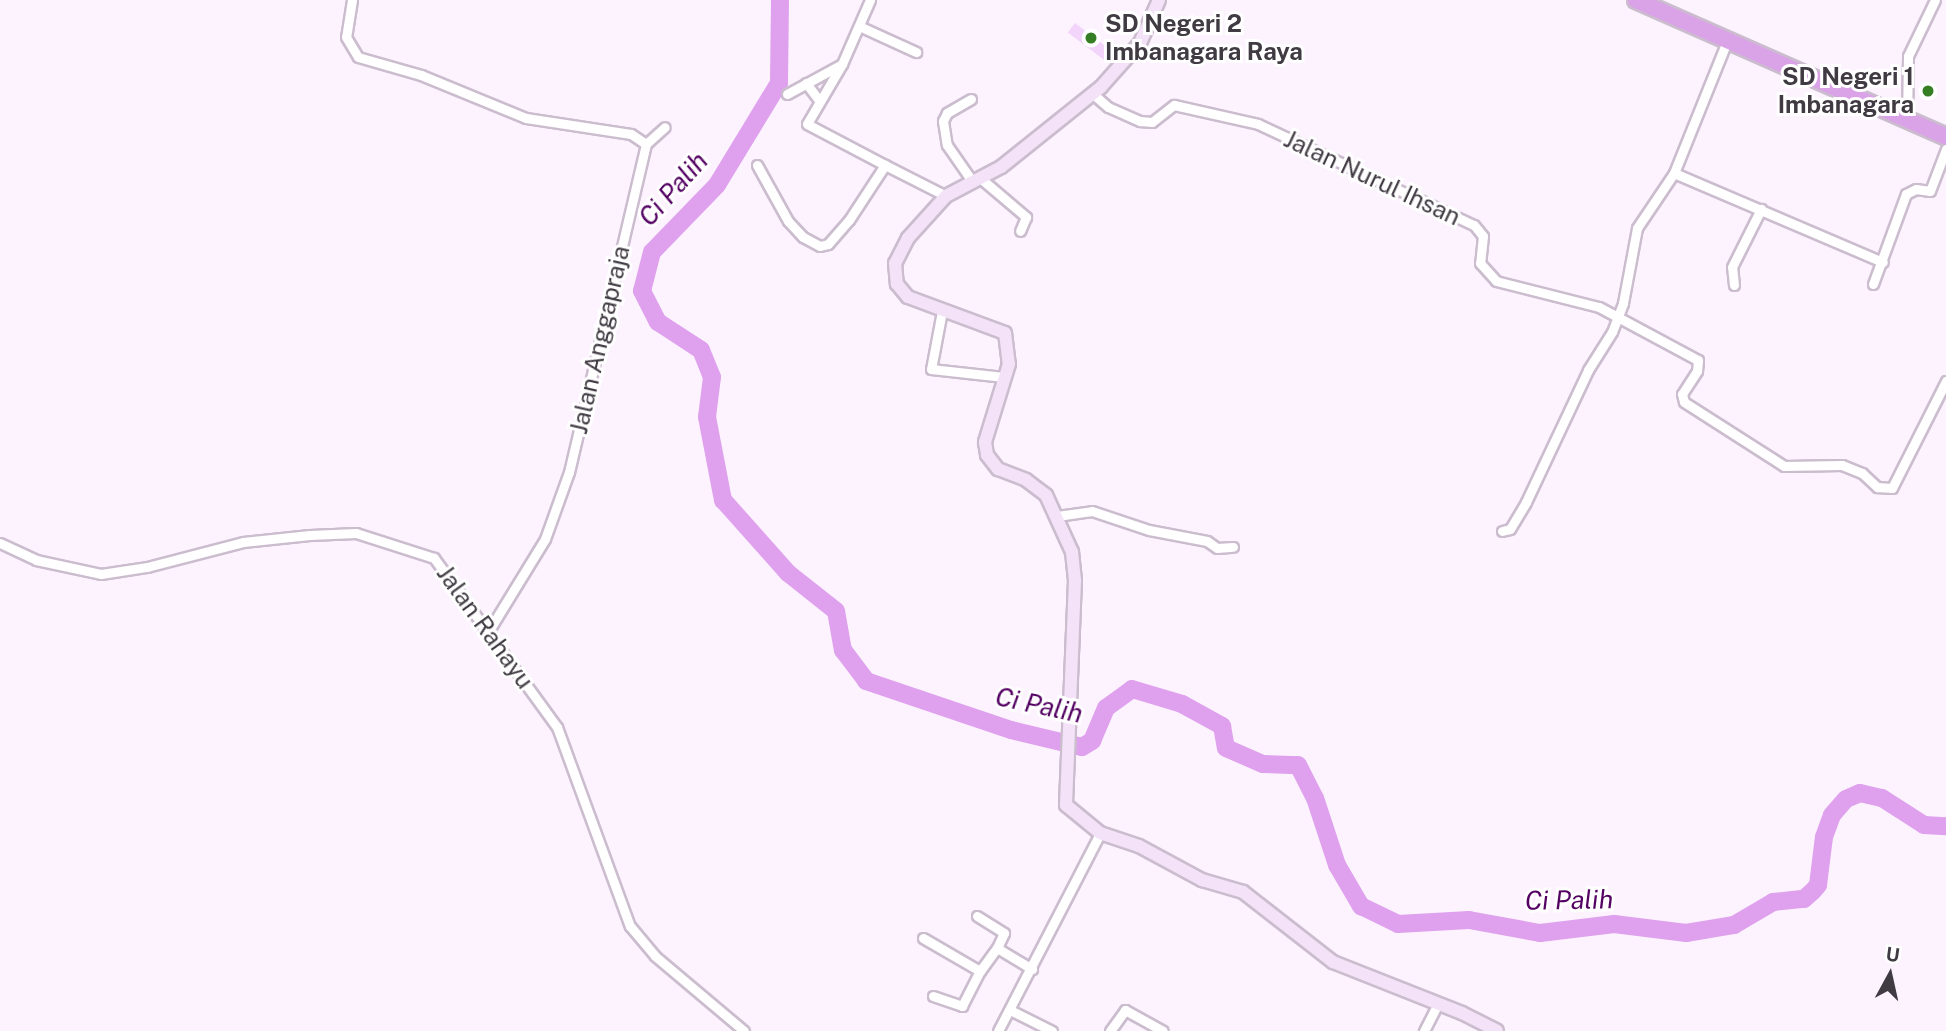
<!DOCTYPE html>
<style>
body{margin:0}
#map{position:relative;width:1946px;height:1031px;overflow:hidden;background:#fcf3ff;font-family:"Public Sans",sans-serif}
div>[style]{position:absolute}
.green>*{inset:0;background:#f3d4fa;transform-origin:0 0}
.river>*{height:18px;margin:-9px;padding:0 9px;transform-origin:9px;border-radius:9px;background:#dfa1ed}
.roads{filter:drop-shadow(2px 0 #cbbcce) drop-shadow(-2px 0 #cbbcce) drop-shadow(0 2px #cbbcce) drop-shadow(0 -2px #cbbcce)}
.street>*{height:9px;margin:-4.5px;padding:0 4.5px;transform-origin:4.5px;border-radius:4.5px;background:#fff}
.secondary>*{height:12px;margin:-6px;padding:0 6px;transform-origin:6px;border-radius:6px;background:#f4e3f8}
.highway>*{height:16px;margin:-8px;padding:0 8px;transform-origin:8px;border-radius:8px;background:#daa3e7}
.dots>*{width:19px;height:19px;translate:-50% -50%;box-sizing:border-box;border:4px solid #fff;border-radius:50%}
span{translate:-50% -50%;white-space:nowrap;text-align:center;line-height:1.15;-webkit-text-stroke:6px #fff;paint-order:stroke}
.poi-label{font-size:24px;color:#403a42;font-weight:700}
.left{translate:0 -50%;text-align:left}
.right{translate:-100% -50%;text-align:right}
.street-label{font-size:24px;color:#403a42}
.water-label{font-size:26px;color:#530162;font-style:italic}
.north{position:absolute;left:1855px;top:940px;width:70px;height:70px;-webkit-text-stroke:5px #fff;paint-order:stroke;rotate:8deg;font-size:19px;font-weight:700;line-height:28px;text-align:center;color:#403a42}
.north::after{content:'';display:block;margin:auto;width:24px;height:32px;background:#403a42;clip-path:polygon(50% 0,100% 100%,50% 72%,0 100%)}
</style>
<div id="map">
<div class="green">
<i style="left:1075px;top:23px;width:48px;height:12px;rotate:37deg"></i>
</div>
<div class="river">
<i style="left:780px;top:0;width:83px;rotate:90.7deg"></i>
<i style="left:779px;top:83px;width:119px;rotate:121.3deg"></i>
<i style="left:717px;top:185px;width:93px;rotate:134.1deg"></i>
<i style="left:652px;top:252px;width:40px;rotate:104.4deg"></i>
<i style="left:642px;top:291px;width:35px;rotate:63deg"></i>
<i style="left:658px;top:322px;width:51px;rotate:33.1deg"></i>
<i style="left:701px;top:350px;width:29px;rotate:68deg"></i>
<i style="left:712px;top:377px;width:40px;rotate:97.1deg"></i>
<i style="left:707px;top:417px;width:85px;rotate:79.1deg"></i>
<i style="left:723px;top:500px;width:98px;rotate:48.3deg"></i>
<i style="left:788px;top:573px;width:61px;rotate:38.4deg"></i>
<i style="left:836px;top:611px;width:40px;rotate:80deg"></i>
<i style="left:843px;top:650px;width:39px;rotate:53deg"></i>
<i style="left:866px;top:681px;width:153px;rotate:18.7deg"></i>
<i style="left:1011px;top:730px;width:73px;rotate:13.5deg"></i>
<i style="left:1082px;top:747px;width:12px;rotate:-31deg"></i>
<i style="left:1092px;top:741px;width:36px;rotate:-67deg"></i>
<i style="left:1106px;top:708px;width:32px;rotate:-36deg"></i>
<i style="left:1132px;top:689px;width:52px;rotate:16.7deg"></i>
<i style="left:1182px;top:704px;width:46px;rotate:28.8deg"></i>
<i style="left:1222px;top:726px;width:22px;rotate:80deg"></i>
<i style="left:1226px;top:748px;width:40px;rotate:23.4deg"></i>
<i style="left:1263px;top:764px;width:35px;rotate:2deg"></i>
<i style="left:1298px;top:765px;width:37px;rotate:63deg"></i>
<i style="left:1315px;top:798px;width:71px;rotate:71.8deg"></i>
<i style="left:1337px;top:865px;width:48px;rotate:59.7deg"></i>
<i style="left:1361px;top:906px;width:41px;rotate:25.9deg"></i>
<i style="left:1398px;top:924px;width:71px;rotate:-3.2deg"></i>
<i style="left:1469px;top:920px;width:72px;rotate:10.4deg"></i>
<i style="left:1540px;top:933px;width:75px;rotate:-6.9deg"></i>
<i style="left:1614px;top:924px;width:73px;rotate:7.1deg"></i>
<i style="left:1686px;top:933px;width:49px;rotate:-9.5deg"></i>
<i style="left:1734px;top:925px;width:45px;rotate:-30.5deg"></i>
<i style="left:1773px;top:902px;width:31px;rotate:-6deg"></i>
<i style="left:1804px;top:899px;width:12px;rotate:-42deg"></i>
<i style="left:1813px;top:891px;width:8px;rotate:-50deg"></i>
<i style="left:1818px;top:885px;width:48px;rotate:-82.9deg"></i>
<i style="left:1824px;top:837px;width:23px;rotate:-70deg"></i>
<i style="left:1832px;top:815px;width:21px;rotate:-49deg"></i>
<i style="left:1846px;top:799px;width:15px;rotate:-23deg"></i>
<i style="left:1860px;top:793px;width:23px;rotate:13deg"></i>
<i style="left:1882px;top:798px;width:50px;rotate:32.7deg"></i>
<i style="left:1924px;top:825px;width:22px;rotate:3deg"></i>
</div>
<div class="roads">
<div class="street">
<i style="left:352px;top:0;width:37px;rotate:99deg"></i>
<i style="left:346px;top:37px;width:23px;rotate:59deg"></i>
<i style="left:358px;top:57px;width:66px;rotate:15.9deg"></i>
<i style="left:421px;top:75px;width:113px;rotate:22.3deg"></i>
<i style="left:526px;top:118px;width:106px;rotate:8.7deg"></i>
<i style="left:631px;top:134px;width:18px;rotate:34deg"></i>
<i style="left:646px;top:144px;width:337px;rotate:103.2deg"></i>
<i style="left:569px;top:472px;width:71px;rotate:109.7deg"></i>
<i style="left:545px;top:539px;width:109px;rotate:121.5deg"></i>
<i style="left:859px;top:26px;width:63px;rotate:24.5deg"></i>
<i style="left:842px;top:64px;width:69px;rotate:120.3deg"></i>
<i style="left:807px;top:124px;width:88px;rotate:27.7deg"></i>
<i style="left:806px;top:83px;width:21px;rotate:53deg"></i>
<i style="left:787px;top:94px;width:63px;rotate:-28.6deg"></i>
<i style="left:842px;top:64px;width:70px;rotate:-66.4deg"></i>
<i style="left:1093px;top:94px;width:20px;rotate:41deg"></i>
<i style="left:1108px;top:107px;width:35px;rotate:24deg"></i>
<i style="left:1140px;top:121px;width:12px;rotate:5deg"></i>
<i style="left:1152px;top:122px;width:28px;rotate:-38deg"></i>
<i style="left:1174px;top:105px;width:86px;rotate:12.7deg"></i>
<i style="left:1258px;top:124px;width:238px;rotate:25.1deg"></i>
<i style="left:1474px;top:225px;width:14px;rotate:51deg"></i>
<i style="left:1483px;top:236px;width:27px;rotate:96deg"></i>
<i style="left:1480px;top:263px;width:24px;rotate:48deg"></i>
<i style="left:1496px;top:281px;width:106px;rotate:14.2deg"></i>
<i style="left:1599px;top:307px;width:112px;rotate:28.2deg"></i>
<i style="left:1698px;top:360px;width:11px;rotate:95deg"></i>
<i style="left:1697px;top:371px;width:27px;rotate:123deg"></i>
<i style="left:1682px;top:394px;width:8px;rotate:76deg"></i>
<i style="left:1684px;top:402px;width:119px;rotate:32.6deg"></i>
<i style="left:1784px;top:466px;width:58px;rotate:-1deg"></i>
<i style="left:1842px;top:465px;width:22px;rotate:22deg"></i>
<i style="left:1862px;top:473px;width:21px;rotate:43deg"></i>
<i style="left:1877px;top:487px;width:15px;rotate:4deg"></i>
<i style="left:1892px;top:488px;width:120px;rotate:-63.2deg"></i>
<i style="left:971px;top:99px;width:28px;rotate:150deg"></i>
<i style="left:947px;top:113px;width:9px;rotate:117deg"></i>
<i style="left:943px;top:121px;width:24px;rotate:81deg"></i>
<i style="left:947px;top:145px;width:44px;rotate:55.2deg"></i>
<i style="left:1907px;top:121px;width:65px;rotate:-89.1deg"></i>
<i style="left:1908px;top:56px;width:62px;rotate:-64.3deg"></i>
<i style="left:646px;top:144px;width:25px;rotate:-42deg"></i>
<i style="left:757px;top:165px;width:64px;rotate:61deg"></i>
<i style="left:788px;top:221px;width:22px;rotate:47deg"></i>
<i style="left:803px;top:237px;width:19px;rotate:28deg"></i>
<i style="left:820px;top:246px;width:8px;rotate:-14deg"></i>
<i style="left:828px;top:244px;width:32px;rotate:-49deg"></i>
<i style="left:849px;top:220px;width:66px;rotate:-56.8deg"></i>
<i style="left:885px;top:165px;width:68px;rotate:26.9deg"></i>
<i style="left:1674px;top:173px;width:227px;rotate:23.1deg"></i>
<i style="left:979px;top:177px;width:62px;rotate:40.4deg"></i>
<i style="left:1026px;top:217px;width:15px;rotate:113deg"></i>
<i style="left:1873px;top:284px;width:96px;rotate:-69.9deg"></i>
<i style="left:1906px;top:194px;width:11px;rotate:-27deg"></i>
<i style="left:1916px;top:189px;width:14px;rotate:8deg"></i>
<i style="left:1930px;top:191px;width:45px;rotate:-69.1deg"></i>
<i style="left:1734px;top:285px;width:18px;rotate:-96deg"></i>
<i style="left:1732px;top:267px;width:65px;rotate:-63.4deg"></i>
<i style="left:942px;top:311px;width:59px;rotate:100.7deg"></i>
<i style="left:931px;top:369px;width:73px;rotate:6.3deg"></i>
<i style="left:1057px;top:516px;width:35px;rotate:-8deg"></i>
<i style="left:1092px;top:511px;width:60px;rotate:18.4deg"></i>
<i style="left:1149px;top:530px;width:59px;rotate:10.7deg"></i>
<i style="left:1207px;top:541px;width:12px;rotate:35deg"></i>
<i style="left:1217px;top:548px;width:16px;rotate:-4deg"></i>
<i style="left:1502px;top:531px;width:8px;rotate:-14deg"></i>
<i style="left:1510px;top:529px;width:31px;rotate:-59deg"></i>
<i style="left:1526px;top:502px;width:146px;rotate:-64.8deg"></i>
<i style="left:1588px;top:370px;width:45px;rotate:-57.7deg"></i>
<i style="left:1612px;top:332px;width:31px;rotate:-69deg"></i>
<i style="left:1623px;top:303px;width:76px;rotate:-79.4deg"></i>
<i style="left:1637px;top:228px;width:66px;rotate:-56.1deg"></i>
<i style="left:1674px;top:173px;width:142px;rotate:-68.1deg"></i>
<i style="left:0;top:543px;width:40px;rotate:25deg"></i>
<i style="left:36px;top:560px;width:66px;rotate:12.2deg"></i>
<i style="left:101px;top:574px;width:47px;rotate:-8.7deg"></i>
<i style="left:147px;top:567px;width:99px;rotate:-14.6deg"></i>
<i style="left:243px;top:542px;width:67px;rotate:-6deg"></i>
<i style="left:310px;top:535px;width:46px;rotate:-2.5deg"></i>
<i style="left:356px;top:533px;width:82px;rotate:17.8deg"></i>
<i style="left:434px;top:558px;width:209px;rotate:54deg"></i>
<i style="left:557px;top:727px;width:212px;rotate:69.9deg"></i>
<i style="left:630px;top:926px;width:39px;rotate:50deg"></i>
<i style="left:655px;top:956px;width:116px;rotate:40.1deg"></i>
<i style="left:977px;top:916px;width:32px;rotate:32deg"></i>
<i style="left:1004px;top:933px;width:17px;rotate:115deg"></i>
<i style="left:923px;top:938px;width:66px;rotate:30.1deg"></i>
<i style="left:980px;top:971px;width:29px;rotate:-54deg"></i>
<i style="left:997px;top:948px;width:41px;rotate:31deg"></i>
<i style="left:933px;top:996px;width:31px;rotate:19deg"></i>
<i style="left:962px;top:1006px;width:39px;rotate:-63deg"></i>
<i style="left:1010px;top:1010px;width:47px;rotate:26.6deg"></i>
<i style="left:998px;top:1031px;width:223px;rotate:-62.7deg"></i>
<i style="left:1110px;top:1031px;width:26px;rotate:-54deg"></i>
<i style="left:1125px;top:1010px;width:43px;rotate:28.9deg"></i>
<i style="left:1424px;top:1031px;width:30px;rotate:-63deg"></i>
</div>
<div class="secondary">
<i style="left:1159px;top:0;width:47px;rotate:113.8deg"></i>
<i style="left:1140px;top:43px;width:59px;rotate:131.6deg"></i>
<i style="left:1101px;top:87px;width:128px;rotate:141.3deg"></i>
<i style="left:1001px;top:167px;width:62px;rotate:152.2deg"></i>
<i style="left:946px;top:196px;width:57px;rotate:132.1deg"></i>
<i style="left:908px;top:238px;width:28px;rotate:117deg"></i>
<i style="left:895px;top:263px;width:21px;rotate:85deg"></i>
<i style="left:897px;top:284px;width:17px;rotate:50deg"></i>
<i style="left:908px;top:297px;width:103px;rotate:20.4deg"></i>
<i style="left:1005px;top:333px;width:31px;rotate:83deg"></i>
<i style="left:1009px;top:364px;width:82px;rotate:107.1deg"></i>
<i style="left:985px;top:442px;width:13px;rotate:81deg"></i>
<i style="left:987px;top:455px;width:18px;rotate:52deg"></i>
<i style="left:998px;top:469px;width:30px;rotate:21deg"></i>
<i style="left:1026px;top:480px;width:25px;rotate:37deg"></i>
<i style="left:1046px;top:495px;width:63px;rotate:65.5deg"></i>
<i style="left:1072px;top:552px;width:28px;rotate:84deg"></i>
<i style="left:1075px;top:580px;width:225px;rotate:92.3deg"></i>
<i style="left:1066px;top:805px;width:44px;rotate:39.5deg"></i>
<i style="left:1100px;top:833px;width:41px;rotate:18.4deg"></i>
<i style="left:1139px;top:846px;width:72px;rotate:28.4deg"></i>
<i style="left:1202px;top:880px;width:43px;rotate:16.3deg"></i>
<i style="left:1243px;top:892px;width:114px;rotate:37.9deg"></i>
<i style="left:1333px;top:962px;width:139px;rotate:21.6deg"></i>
<i style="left:1462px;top:1013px;width:39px;rotate:27deg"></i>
</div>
<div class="highway">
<i style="left:1636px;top:0;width:339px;rotate:23.8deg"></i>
</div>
</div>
<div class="dots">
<i style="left:1091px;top:38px;background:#357e24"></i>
<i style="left:1928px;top:91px;background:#357e24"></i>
</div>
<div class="poi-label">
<span class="left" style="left:1105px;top:38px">SD Negeri 2<br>Imbanagara Raya</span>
<span class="right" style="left:1914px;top:91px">SD Negeri 1<br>Imbanagara</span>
</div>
<div class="street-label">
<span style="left:1372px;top:178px;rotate:25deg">Jalan Nurul Ihsan</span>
<span style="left:600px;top:340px;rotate:-77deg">Jalan Anggapraja</span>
<span style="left:485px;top:627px;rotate:54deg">Jalan Rahayu</span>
</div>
<div class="water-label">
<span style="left:673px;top:189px;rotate:-48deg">Ci Palih</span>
<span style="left:1039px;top:705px;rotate:12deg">Ci Palih</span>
<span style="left:1569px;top:900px;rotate:-1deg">Ci Palih</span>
</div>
<div class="north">U</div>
</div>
